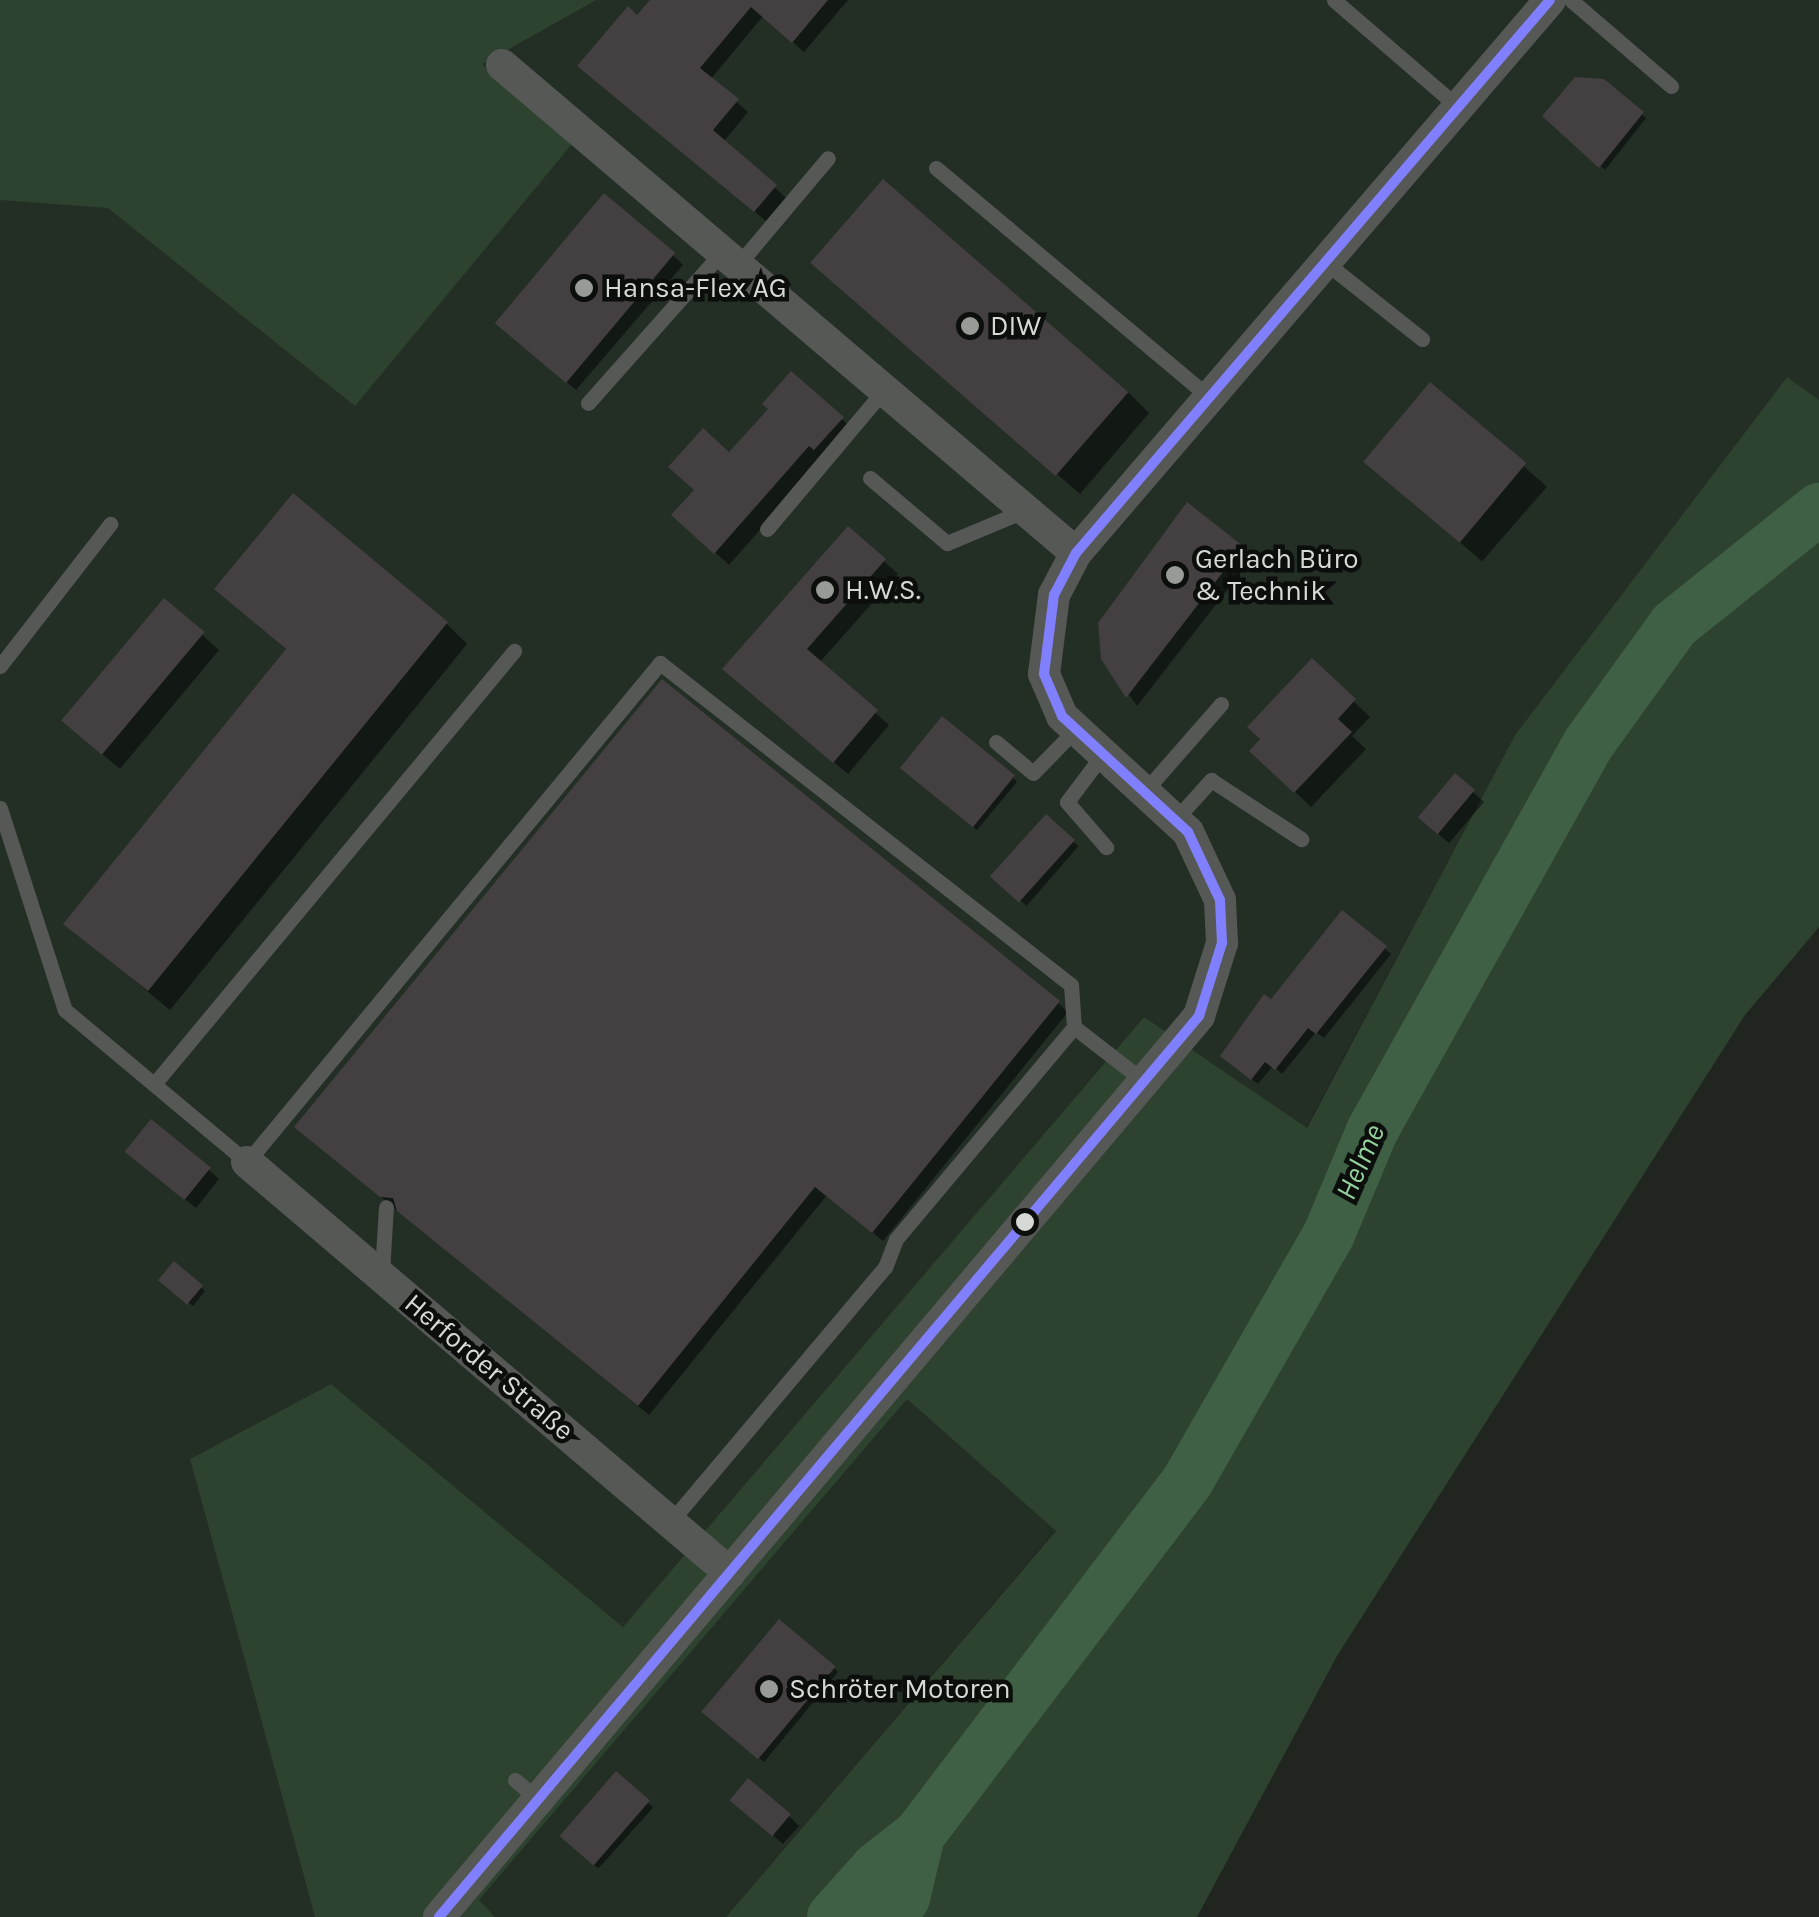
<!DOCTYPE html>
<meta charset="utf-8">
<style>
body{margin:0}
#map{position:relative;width:1819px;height:1917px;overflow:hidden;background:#202520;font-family:Karla,sans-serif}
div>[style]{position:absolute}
.built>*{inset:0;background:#232e24}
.green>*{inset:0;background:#2e4230}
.shadow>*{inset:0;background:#0007;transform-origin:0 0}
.river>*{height:52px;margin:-26px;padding:0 26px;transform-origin:26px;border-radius:26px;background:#3f6044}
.building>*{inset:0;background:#443f41;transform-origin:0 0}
.service>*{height:15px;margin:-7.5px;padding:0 7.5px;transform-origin:7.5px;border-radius:7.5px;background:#565856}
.minor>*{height:32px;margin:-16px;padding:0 16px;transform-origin:16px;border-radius:16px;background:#565856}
.bus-1>*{height:10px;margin:-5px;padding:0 5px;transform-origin:5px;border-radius:5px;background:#8080ff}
.dots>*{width:28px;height:28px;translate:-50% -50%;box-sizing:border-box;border:5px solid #0b0e0b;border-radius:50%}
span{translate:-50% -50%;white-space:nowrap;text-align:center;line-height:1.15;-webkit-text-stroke:9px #0b0e0b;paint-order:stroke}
.poi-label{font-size:28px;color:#d6dad6}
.left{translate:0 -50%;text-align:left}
.street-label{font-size:28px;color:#d6dad6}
.water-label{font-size:30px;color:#94d09d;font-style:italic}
</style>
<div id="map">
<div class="built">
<i style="clip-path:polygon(0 0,1819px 0,1819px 400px,1786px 378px,1515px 735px,1306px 1128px,1143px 1018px,623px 1627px,331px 1384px,190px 1459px,315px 1917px,0 1917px)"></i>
<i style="clip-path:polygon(907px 1399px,1056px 1530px,726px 1917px,495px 1917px,478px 1901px)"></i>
</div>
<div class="green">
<i style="clip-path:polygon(0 0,596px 0,482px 64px,572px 144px,355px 406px,108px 208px,0 200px)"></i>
<i style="clip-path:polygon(1787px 377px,1819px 400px,1819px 927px,1745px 1015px,1337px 1656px,1197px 1917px,726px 1917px,1056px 1531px,907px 1399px,479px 1900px,495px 1917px,315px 1917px,190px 1459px,331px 1384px,623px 1627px,1144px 1017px,1307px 1128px,1515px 735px)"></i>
</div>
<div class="shadow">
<i style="clip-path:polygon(653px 0,848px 0,804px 52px,763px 16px,710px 80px,748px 112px,724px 141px,786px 198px,766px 221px,591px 76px)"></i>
<i style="clip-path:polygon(1603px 81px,1646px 118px,1605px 170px,1546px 116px)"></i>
<i style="clip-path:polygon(673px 255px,683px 265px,576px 390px,508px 332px)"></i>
<i style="clip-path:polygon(814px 262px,1128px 392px,1149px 413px,1080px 494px)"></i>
<i style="left:1430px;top:385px;width:155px;height:99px;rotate:41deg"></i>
<i style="clip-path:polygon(771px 409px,842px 419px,855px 432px,824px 457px,729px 565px,688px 528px,729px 455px)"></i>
<i style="clip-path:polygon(1187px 505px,1252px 558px,1137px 706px,1104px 659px)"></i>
<i style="clip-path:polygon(848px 529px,898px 574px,819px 663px,889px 725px,848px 774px,738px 681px)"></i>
<i style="clip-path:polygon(217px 589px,446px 623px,467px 644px,170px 1010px,66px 924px,288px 651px)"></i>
<i style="clip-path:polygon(164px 601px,219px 650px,120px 769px,81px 736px)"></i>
<i style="clip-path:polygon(1312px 662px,1370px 717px,1352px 736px,1366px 749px,1311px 807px,1252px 750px)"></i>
<i style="clip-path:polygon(906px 772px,1013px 777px,1017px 782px,977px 830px)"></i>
<i style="clip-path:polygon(1455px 776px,1484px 802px,1449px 843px,1430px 827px)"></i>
<i style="left:1046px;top:818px;width:43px;height:79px;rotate:41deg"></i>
<i style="clip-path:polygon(1343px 914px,1391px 954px,1324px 1038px,1316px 1032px,1282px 1074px,1273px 1066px,1258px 1084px,1230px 1061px)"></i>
<i style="clip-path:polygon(1058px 1003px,1068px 1012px,883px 1241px,827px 1195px,649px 1415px,307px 1137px)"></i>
<i style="clip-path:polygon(138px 1161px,209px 1170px,219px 1179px,196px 1208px)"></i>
<i style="clip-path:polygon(174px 1265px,205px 1291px,193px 1306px,165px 1284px)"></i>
<i style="clip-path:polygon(834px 1668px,838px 1672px,764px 1762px,710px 1716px)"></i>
<i style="left:616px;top:1774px;width:50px;height:82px;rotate:42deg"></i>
<i style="clip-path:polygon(743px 1809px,789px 1816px,799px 1826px,783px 1844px)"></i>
</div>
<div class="river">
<i style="left:833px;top:1917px;width:66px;rotate:-48.1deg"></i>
<i style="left:877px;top:1868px;width:53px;rotate:-38.2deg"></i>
<i style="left:889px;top:1917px;width:24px;rotate:-52deg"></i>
<i style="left:904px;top:1898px;width:65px;rotate:-76.6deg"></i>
<i style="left:919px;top:1835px;width:443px;rotate:-52.8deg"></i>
<i style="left:1187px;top:1482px;width:286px;rotate:-60.2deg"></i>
<i style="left:1329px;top:1234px;width:112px;rotate:-67.3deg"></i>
<i style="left:1372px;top:1131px;width:445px;rotate:-60.8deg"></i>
<i style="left:1589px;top:743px;width:145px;rotate:-54.2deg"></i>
<i style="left:1674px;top:625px;width:186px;rotate:-38.7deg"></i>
</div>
<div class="building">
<i style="clip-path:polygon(650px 0,828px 0,792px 43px,751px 7px,700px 68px,739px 99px,713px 130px,777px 185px,754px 212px,577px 66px,628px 6px,637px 15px)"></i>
<i style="clip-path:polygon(1575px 77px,1604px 79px,1644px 112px,1599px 168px,1542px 116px)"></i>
<i style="left:883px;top:179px;width:325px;height:111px;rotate:41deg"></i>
<i style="left:604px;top:193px;width:93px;height:170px;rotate:40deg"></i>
<i style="clip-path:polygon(791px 371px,844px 417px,814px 450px,809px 446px,714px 554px,671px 515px,694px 490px,668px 467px,703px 428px,729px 452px,768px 409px,762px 404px)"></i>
<i style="left:1430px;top:382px;width:126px;height:104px;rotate:40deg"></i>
<i style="clip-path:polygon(293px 493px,448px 622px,148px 991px,63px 924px,286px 649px,214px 589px)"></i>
<i style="clip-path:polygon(1187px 502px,1243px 546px,1126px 698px,1101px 659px,1098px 623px)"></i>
<i style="clip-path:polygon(848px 526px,886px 559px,807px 649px,878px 710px,833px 763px,722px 669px)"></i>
<i style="left:164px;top:598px;width:53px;height:160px;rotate:40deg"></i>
<i style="clip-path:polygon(1312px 658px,1356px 699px,1338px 719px,1352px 732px,1294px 793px,1249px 751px,1260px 739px,1247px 727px)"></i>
<i style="clip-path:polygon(662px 679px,1060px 1001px,872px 1233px,815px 1187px,638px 1406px,397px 1211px,393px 1198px,380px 1197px,294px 1127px)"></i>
<i style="left:942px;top:716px;width:94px;height:67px;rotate:39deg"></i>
<i style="left:1455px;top:773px;width:26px;height:58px;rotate:40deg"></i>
<i style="left:1046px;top:814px;width:39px;height:84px;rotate:42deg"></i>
<i style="clip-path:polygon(1342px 910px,1387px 946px,1316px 1034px,1308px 1028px,1275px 1070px,1265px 1062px,1251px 1080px,1220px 1056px,1264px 994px,1271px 999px)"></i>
<i style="left:151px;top:1119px;width:77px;height:42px;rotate:39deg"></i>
<i style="left:174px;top:1261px;width:38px;height:25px;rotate:40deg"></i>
<i style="left:779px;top:1619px;width:74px;height:121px;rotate:40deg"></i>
<i style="left:616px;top:1771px;width:45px;height:86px;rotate:41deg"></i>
<i style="left:748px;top:1778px;width:56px;height:29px;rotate:40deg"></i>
</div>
<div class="service">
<i style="left:1334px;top:0;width:164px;rotate:40.8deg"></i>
<i style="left:1571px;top:0;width:132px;rotate:40.7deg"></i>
<i style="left:936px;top:168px;width:356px;rotate:40deg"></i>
<i style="left:1325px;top:262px;width:124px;rotate:38.4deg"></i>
<i style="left:737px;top:266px;width:141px;rotate:-49.9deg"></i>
<i style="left:588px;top:403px;width:200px;rotate:-48.4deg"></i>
<i style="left:870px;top:478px;width:101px;rotate:40.2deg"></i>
<i style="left:947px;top:543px;width:86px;rotate:-22.7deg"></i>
<i style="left:767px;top:529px;width:182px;rotate:-49.9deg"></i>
<i style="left:0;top:666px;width:180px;rotate:-52.2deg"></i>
<i style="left:996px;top:742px;width:48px;rotate:40deg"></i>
<i style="left:1033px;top:773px;width:62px;rotate:-45.7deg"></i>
<i style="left:1103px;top:754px;width:60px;rotate:126.9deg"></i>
<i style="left:1067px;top:802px;width:60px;rotate:49.1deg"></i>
<i style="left:1144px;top:792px;width:117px;rotate:-48.8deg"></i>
<i style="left:0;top:808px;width:212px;rotate:72.2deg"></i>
<i style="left:65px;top:1010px;width:237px;rotate:39.9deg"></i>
<i style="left:247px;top:1162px;width:648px;rotate:-50.39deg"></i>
<i style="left:660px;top:663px;width:522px;rotate:38.08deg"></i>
<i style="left:1071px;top:985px;width:42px;rotate:85.9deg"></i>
<i style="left:1074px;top:1027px;width:277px;rotate:130deg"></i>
<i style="left:896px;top:1239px;width:30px;rotate:111deg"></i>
<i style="left:885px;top:1267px;width:334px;rotate:130.1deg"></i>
<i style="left:1175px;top:820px;width:54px;rotate:-48deg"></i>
<i style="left:1211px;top:780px;width:108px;rotate:33.2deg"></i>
<i style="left:1074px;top:1027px;width:90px;rotate:37.8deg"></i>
<i style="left:155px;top:1083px;width:562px;rotate:-50.27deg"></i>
<i style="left:382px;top:1272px;width:65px;rotate:-86.5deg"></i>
<i style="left:515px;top:1780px;width:30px;rotate:40deg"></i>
</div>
<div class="minor">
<i style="left:502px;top:65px;width:753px;rotate:40.37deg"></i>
<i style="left:247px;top:1162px;width:634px;rotate:40.4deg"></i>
<i style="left:439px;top:1917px;width:1179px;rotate:-49.85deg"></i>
<i style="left:1199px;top:1016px;width:77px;rotate:-72.5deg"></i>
<i style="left:1222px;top:943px;width:43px;rotate:-92.7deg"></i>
<i style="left:1220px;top:900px;width:75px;rotate:-115.2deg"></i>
<i style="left:1188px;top:832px;width:171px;rotate:-137.4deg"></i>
<i style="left:1062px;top:716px;width:46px;rotate:-113.2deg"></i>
<i style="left:1044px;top:674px;width:80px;rotate:-82.8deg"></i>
<i style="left:1054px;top:595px;width:47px;rotate:-62.4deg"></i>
<i style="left:1076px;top:553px;width:728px;rotate:-49.4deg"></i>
</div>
<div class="bus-1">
<i style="left:439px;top:1917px;width:1179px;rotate:-49.85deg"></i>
<i style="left:1199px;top:1016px;width:77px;rotate:-72.5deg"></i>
<i style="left:1222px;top:943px;width:43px;rotate:-92.7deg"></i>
<i style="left:1220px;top:900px;width:75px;rotate:-115.2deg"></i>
<i style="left:1188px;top:832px;width:171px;rotate:-137.4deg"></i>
<i style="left:1062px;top:716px;width:46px;rotate:-113.2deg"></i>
<i style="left:1044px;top:674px;width:80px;rotate:-82.8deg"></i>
<i style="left:1054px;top:595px;width:47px;rotate:-62.4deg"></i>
<i style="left:1076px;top:553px;width:728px;rotate:-49.4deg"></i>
</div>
<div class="dots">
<i style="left:584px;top:288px;background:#969b96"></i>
<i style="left:970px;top:326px;background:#969b96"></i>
<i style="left:1175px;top:575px;background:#969b96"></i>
<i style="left:825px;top:590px;background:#969b96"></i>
<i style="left:1025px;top:1222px;background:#d6dad6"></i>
<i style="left:769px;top:1689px;background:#969b96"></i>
</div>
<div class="poi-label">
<span class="left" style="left:604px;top:288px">Hansa-Flex AG</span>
<span class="left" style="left:990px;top:326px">DIW</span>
<span class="left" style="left:1195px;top:575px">Gerlach Büro<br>&amp; Technik</span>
<span class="left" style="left:845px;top:590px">H.W.S.</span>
<span class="left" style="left:789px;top:1689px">Schröter Motoren</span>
</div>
<div class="street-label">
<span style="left:489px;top:1367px;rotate:40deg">Herforder Straße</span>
</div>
<div class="water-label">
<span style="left:1360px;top:1162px;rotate:-66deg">Helme</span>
</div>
</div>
